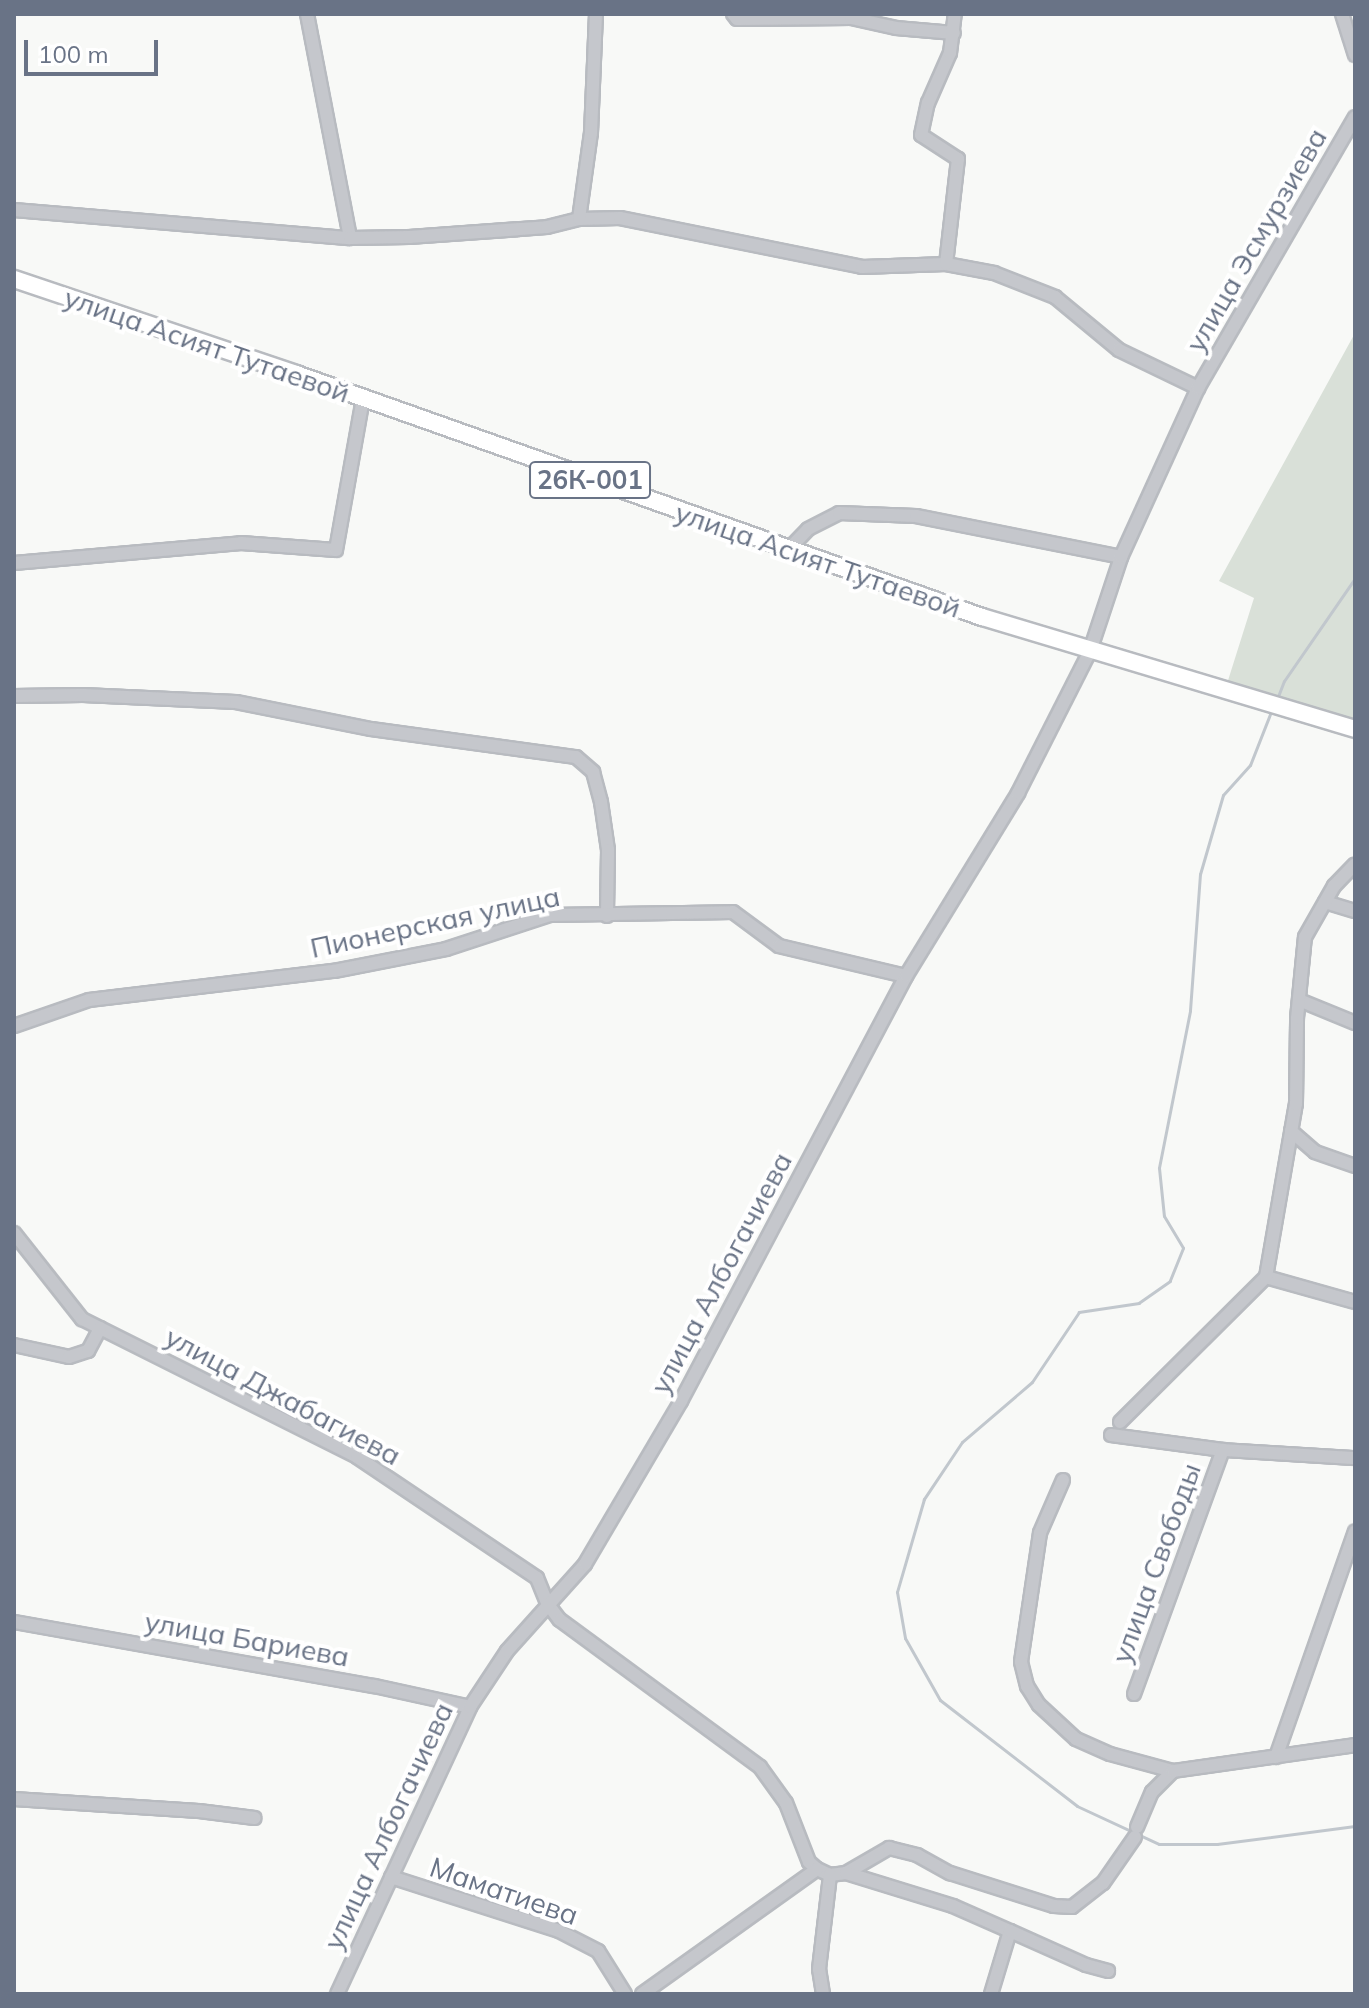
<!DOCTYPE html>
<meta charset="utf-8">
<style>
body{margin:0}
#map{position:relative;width:1369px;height:2008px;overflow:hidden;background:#f8f9f7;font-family:Mulish,sans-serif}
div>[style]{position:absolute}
.green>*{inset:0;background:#d9e0d8}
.stream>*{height:3px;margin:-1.5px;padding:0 1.5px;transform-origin:1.5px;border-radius:1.5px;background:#c1c7cd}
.roads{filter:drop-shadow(2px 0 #b8bbc0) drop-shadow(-2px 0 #b8bbc0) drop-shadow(0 2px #b8bbc0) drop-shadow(0 -2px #b8bbc0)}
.minor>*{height:12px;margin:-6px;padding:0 6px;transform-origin:6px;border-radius:6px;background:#c5c7cc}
.major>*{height:16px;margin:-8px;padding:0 8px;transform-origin:8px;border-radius:8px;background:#fff}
span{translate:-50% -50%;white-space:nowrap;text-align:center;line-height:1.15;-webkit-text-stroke:8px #fff;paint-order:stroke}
.shield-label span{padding:2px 6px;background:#fff;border:2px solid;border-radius:6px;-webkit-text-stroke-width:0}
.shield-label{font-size:26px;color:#697386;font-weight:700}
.street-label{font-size:28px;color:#697386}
.frame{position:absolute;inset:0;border:16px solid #697386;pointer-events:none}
.scale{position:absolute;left:24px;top:40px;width:134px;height:36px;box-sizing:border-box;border:4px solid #697386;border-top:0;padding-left:10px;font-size:24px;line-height:28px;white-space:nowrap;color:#697386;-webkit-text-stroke:6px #fff;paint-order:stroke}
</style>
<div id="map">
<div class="green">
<i style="clip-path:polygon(1355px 333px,1355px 729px,1225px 690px,1254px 598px,1219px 581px)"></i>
</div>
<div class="stream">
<i style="left:1277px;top:699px;width:19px;rotate:-69deg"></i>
<i style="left:1284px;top:681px;width:125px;rotate:-55.4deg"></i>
<i style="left:1272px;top:709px;width:60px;rotate:111.4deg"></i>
<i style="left:1250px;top:765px;width:40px;rotate:132deg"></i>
<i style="left:1223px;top:795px;width:82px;rotate:106.2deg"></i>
<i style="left:1200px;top:874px;width:137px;rotate:94.2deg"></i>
<i style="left:1190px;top:1011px;width:160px;rotate:101.2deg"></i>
<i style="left:1159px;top:1168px;width:48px;rotate:84.1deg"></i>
<i style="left:1164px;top:1216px;width:37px;rotate:59deg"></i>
<i style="left:1183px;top:1248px;width:35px;rotate:112deg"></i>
<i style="left:1170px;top:1281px;width:38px;rotate:145deg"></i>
<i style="left:1139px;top:1303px;width:61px;rotate:171.5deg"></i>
<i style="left:1079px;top:1312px;width:84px;rotate:123.9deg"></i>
<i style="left:1032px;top:1382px;width:92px;rotate:139.4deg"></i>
<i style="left:962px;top:1442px;width:69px;rotate:123.7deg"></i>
<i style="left:924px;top:1499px;width:97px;rotate:106.2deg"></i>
<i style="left:897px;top:1592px;width:47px;rotate:80.1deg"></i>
<i style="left:905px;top:1638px;width:71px;rotate:60.6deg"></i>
<i style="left:940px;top:1700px;width:173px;rotate:37.7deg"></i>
<i style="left:1077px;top:1806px;width:90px;rotate:24.9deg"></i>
<i style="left:1159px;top:1844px;width:58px"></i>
<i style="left:1217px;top:1844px;width:139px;rotate:-7.4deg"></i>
</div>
<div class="roads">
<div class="minor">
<i style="left:307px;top:14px;width:228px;rotate:79.1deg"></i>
<i style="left:733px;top:14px;width:6px;rotate:51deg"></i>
<i style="left:737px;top:19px;width:114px;rotate:-0.5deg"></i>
<i style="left:851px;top:18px;width:46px;rotate:12.5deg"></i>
<i style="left:896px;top:28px;width:58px;rotate:4.9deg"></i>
<i style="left:1342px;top:14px;width:43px;rotate:72.4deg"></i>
<i style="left:14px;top:210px;width:337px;rotate:4.8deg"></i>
<i style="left:350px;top:238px;width:59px;rotate:-1deg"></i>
<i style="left:409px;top:237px;width:138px;rotate:-4.1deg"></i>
<i style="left:547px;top:227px;width:33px;rotate:-14deg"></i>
<i style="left:579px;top:219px;width:41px;rotate:-1.4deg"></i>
<i style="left:620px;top:218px;width:247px;rotate:11.4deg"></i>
<i style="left:862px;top:267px;width:84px;rotate:-2deg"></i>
<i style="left:946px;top:264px;width:49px;rotate:10.6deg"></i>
<i style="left:994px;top:273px;width:66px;rotate:21.5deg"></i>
<i style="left:1055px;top:297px;width:83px;rotate:39.6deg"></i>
<i style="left:1119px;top:350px;width:88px;rotate:25.7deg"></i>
<i style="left:579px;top:219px;width:87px;rotate:-82.1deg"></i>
<i style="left:591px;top:133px;width:119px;rotate:-87.6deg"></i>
<i style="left:946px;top:264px;width:106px;rotate:-83.5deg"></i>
<i style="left:958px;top:159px;width:44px;rotate:-147deg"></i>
<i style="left:921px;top:135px;width:33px;rotate:-78deg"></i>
<i style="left:928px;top:103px;width:55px;rotate:-66.3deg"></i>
<i style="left:950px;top:53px;width:39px;rotate:-83deg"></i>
<i style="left:787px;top:551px;width:30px;rotate:-46deg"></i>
<i style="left:808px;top:529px;width:35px;rotate:-27deg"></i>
<i style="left:839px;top:513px;width:77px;rotate:2.2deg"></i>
<i style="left:916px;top:516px;width:209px;rotate:11.3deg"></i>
<i style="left:14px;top:563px;width:228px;rotate:-5deg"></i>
<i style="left:241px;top:543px;width:95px;rotate:4.2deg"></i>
<i style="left:336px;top:550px;width:154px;rotate:-79.9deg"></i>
<i style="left:14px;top:696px;width:69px;rotate:-0.8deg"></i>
<i style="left:83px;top:695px;width:153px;rotate:2.6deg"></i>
<i style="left:236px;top:702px;width:138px;rotate:11.3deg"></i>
<i style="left:371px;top:729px;width:207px;rotate:7.8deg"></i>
<i style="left:576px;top:757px;width:23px;rotate:41deg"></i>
<i style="left:593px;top:772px;width:31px;rotate:75deg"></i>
<i style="left:601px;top:802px;width:49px;rotate:81.7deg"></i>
<i style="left:608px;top:850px;width:66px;rotate:90.9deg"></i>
<i style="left:1325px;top:902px;width:31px;rotate:17deg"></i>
<i style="left:1299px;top:1000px;width:61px;rotate:22.3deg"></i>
<i style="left:14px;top:1026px;width:79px;rotate:-19.1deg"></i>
<i style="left:89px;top:1000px;width:247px;rotate:-6.8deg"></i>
<i style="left:334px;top:971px;width:114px;rotate:-11.1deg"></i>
<i style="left:446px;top:949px;width:109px;rotate:-18.1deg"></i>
<i style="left:550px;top:915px;width:183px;rotate:-0.9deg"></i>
<i style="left:733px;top:912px;width:57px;rotate:36.5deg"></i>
<i style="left:779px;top:946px;width:130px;rotate:13.3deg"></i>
<i style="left:1291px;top:1131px;width:32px;rotate:41deg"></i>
<i style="left:1315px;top:1152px;width:42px;rotate:19.3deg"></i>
<i style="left:14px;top:1233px;width:110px;rotate:51.7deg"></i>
<i style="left:82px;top:1319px;width:308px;rotate:26.6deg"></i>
<i style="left:357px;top:1457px;width:217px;rotate:33.9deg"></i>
<i style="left:537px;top:1578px;width:27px;rotate:68deg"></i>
<i style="left:547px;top:1603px;width:21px;rotate:53deg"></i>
<i style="left:560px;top:1620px;width:248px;rotate:36.3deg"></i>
<i style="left:760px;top:1767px;width:44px;rotate:54.2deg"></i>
<i style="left:786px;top:1803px;width:63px;rotate:68.7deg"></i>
<i style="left:809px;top:1862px;width:11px;rotate:41deg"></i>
<i style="left:817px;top:1869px;width:14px;rotate:25deg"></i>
<i style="left:830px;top:1875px;width:16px;rotate:-7deg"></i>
<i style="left:846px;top:1873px;width:50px;rotate:-30.2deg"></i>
<i style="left:889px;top:1848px;width:29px;rotate:14deg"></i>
<i style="left:917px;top:1855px;width:38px;rotate:29deg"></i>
<i style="left:950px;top:1873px;width:109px;rotate:17.6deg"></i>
<i style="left:1054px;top:1906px;width:18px;rotate:3deg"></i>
<i style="left:1072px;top:1907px;width:39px;rotate:-38deg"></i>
<i style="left:1103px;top:1883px;width:56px;rotate:-55.2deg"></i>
<i style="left:1266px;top:1277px;width:92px;rotate:15.7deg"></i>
<i style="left:14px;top:1345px;width:56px;rotate:12.3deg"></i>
<i style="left:69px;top:1357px;width:20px;rotate:-18deg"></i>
<i style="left:88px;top:1351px;width:26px;rotate:-62deg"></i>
<i style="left:1120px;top:1422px;width:206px;rotate:-44.8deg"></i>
<i style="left:1266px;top:1277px;width:176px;rotate:-80.2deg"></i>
<i style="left:1296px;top:1104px;width:86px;rotate:-89.3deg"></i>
<i style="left:1297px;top:1018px;width:81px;rotate:-84.4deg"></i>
<i style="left:1305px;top:937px;width:59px;rotate:-60.4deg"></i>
<i style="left:1334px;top:886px;width:30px;rotate:-46deg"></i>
<i style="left:1111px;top:1435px;width:113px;rotate:7.6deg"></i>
<i style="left:1223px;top:1450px;width:132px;rotate:3.5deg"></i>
<i style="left:1063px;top:1480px;width:58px;rotate:113.5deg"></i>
<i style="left:1040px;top:1533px;width:130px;rotate:98.4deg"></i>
<i style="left:1021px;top:1662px;width:25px;rotate:76deg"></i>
<i style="left:1027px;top:1686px;width:22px;rotate:58deg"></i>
<i style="left:1039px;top:1705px;width:50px;rotate:42.6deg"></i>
<i style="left:1076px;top:1739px;width:37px;rotate:24deg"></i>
<i style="left:1110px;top:1754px;width:65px;rotate:15.1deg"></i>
<i style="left:14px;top:1622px;width:366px;rotate:10.1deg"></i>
<i style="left:374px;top:1686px;width:98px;rotate:12.3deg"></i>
<i style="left:1134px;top:1694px;width:260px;rotate:-70deg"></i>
<i style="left:1276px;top:1757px;width:239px;rotate:-70.7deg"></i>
<i style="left:14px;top:1799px;width:185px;rotate:3.7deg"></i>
<i style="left:199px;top:1811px;width:56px;rotate:7.1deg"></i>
<i style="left:1137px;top:1827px;width:38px;rotate:-67deg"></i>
<i style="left:1152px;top:1792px;width:30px;rotate:-45deg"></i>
<i style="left:1173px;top:1771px;width:184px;rotate:-8.1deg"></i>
<i style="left:846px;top:1873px;width:112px;rotate:17.1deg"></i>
<i style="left:953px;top:1906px;width:62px;rotate:23.7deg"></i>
<i style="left:1010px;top:1931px;width:66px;rotate:106.8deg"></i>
<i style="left:391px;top:1877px;width:176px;rotate:17.8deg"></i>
<i style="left:559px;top:1931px;width:44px;rotate:27.1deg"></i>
<i style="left:598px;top:1951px;width:51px;rotate:57.9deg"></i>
<i style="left:1010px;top:1931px;width:83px;rotate:24.1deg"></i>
<i style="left:1086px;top:1965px;width:23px;rotate:15deg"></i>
<i style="left:337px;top:1994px;width:316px;rotate:-65.1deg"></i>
<i style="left:470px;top:1707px;width:67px;rotate:-56.5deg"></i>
<i style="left:507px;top:1651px;width:117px;rotate:-48.1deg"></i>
<i style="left:585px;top:1564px;width:189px;rotate:-59.5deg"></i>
<i style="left:681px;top:1401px;width:481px;rotate:-62.1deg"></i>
<i style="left:906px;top:976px;width:215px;rotate:-58.5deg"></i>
<i style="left:1018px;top:793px;width:159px;rotate:-63.1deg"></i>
<i style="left:1090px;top:651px;width:99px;rotate:-71.7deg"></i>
<i style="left:1121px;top:557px;width:186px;rotate:-65.5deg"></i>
<i style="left:1198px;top:388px;width:313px;rotate:-59.9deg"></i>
<i style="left:642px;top:1994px;width:215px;rotate:-35.5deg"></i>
<i style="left:823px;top:1994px;width:25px;rotate:-99deg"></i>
<i style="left:819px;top:1969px;width:95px;rotate:-83.3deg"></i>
</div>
<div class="major">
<i style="left:14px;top:279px;width:298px;rotate:18.6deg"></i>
<i style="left:296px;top:374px;width:728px;rotate:19.51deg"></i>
<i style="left:982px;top:617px;width:389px;rotate:16.7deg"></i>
</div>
</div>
<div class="shield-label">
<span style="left:590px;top:480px">26К-001</span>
</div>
<div class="street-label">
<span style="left:1256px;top:240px;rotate:-60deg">улица Эсмурзиева</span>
<span style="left:207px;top:345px;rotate:19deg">улица Асият Тутаевой</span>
<span style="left:818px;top:560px;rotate:19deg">улица Асият Тутаевой</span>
<span style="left:435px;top:922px;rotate:-12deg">Пионерская улица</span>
<span style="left:721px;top:1273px;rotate:-62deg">улица Албогачиева</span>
<span style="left:283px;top:1396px;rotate:28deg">улица Джабагиева</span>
<span style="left:1156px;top:1563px;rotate:-70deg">улица Свободы</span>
<span style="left:247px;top:1639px;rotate:10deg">улица Бариева</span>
<span style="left:388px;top:1826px;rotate:-65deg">улица Албогачиева</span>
<span style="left:504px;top:1891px;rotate:19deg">Маматиева</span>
</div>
<div class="frame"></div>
<div class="scale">100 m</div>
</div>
